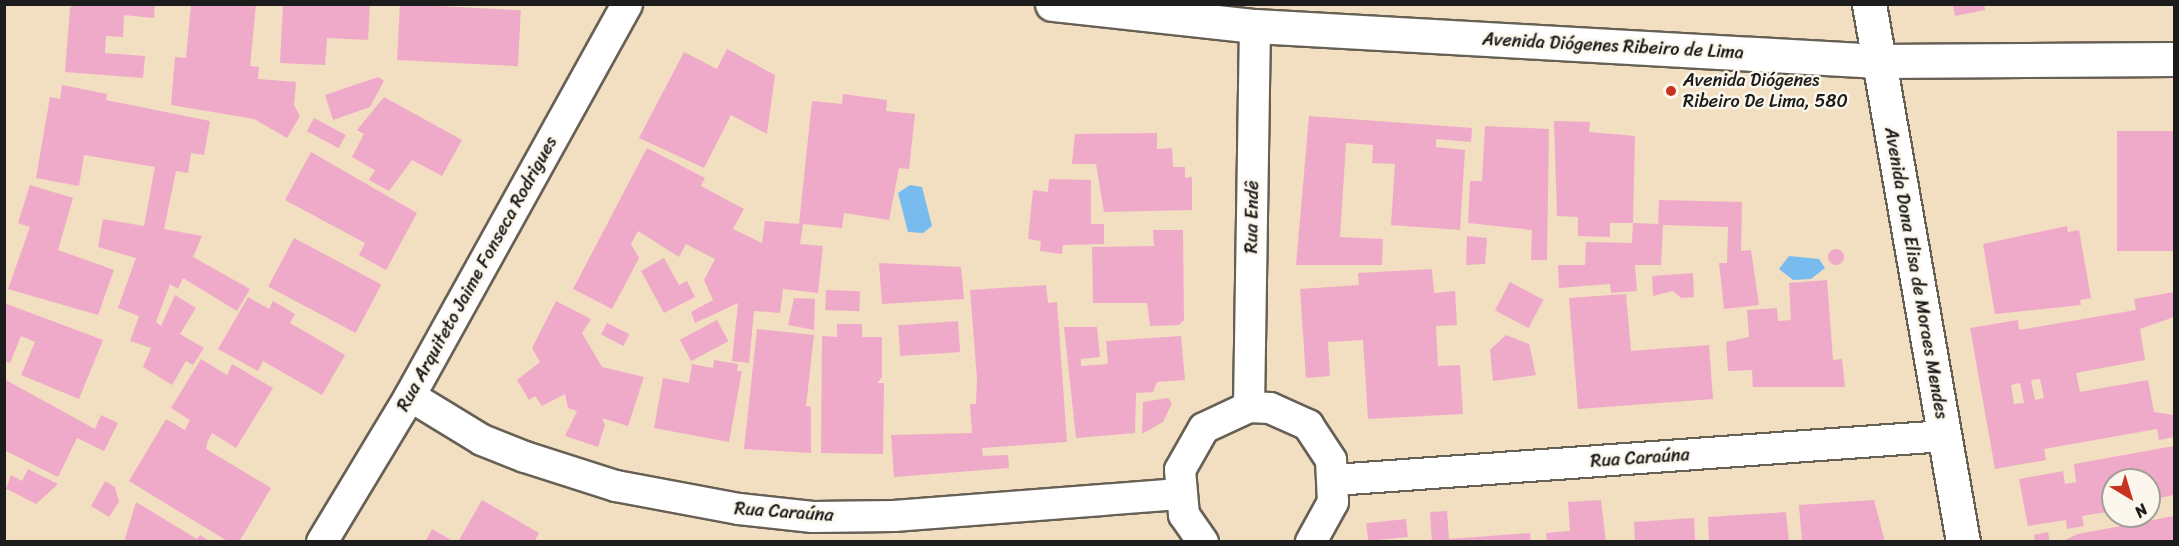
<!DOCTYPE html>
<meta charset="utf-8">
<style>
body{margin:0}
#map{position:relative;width:2179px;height:546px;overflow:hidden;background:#f2dec0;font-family:Sriracha,sans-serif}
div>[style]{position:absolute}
.water>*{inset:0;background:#78bcef}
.building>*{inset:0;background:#f0aac9;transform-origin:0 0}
.round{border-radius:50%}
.roads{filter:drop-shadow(2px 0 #676055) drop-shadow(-2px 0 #676055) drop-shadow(0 2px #676055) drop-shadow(0 -2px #676055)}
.minor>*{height:30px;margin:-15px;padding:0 15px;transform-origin:15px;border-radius:15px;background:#fff}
.tertiary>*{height:33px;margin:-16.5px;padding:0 16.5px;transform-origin:16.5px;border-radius:16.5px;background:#fff}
.secondary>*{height:33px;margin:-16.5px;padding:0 16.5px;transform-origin:16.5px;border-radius:16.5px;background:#fff}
.dots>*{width:16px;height:16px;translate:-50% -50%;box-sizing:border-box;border:3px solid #fbf7ec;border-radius:50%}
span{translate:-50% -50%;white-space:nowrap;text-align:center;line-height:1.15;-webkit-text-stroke:5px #fbf7ec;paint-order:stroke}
.street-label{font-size:18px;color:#1c1c1c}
.poi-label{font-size:18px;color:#1c1c1c}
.left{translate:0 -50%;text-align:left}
.frame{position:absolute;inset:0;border:6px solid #1c1c1c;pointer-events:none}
.north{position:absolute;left:2101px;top:468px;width:60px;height:60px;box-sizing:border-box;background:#fbf7ec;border:2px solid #a29f99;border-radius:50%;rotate:142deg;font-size:16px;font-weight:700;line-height:24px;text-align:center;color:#1c1c1c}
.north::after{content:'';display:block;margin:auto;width:21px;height:27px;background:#c8321e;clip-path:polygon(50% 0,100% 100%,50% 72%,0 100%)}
</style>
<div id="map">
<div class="water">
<i style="clip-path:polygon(910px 185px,922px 187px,932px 226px,923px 233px,908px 232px,898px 193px)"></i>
<i style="clip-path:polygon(1789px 256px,1819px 259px,1825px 268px,1811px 279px,1793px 280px,1779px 269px)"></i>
</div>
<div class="building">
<i style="clip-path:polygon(75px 4px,155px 4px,154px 18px,124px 15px,123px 37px,106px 36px,105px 53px,145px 56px,143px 78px,65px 72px,70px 8px)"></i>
<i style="clip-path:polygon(191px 4px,256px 4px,250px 66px,259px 67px,258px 79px,296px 82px,294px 105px,300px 116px,287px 138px,254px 119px,171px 105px,175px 57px,186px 58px)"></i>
<i style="clip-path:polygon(283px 4px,370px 4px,368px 40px,327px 38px,325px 65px,280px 63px)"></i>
<i style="left:400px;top:4px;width:121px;height:56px;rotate:3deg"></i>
<i style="clip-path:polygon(1953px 4px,1984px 4px,1985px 10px,1955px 16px)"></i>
<i style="clip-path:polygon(727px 49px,775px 75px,767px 134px,731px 115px,704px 168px,639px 138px,684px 52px,717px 69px)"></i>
<i style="clip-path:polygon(378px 77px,384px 81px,370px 107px,333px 120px,325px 95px)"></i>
<i style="clip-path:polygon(62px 85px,107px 94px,106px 100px,210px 121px,204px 155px,191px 153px,188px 173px,176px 171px,164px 229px,202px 236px,193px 257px,250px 289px,237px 311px,183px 278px,178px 289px,170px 284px,156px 322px,161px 326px,175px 295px,196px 308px,180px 334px,204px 348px,193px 365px,186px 361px,172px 385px,143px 367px,151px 348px,130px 341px,139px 316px,118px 308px,136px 258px,98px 247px,103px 219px,144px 226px,155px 167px,84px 155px,79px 186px,36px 178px,50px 97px,60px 99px)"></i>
<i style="clip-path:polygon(843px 94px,887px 100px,886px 111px,915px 114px,909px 169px,899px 168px,889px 220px,844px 213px,842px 228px,803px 224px,800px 244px,823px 246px,818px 293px,783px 289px,780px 313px,754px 311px,749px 363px,732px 361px,738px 303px,695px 323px,691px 312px,713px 300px,704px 280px,715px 259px,686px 244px,679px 257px,638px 231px,631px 244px,639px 258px,612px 309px,573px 289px,647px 148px,705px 178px,701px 186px,744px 209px,733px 229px,762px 243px,765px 221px,799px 224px,812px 101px,842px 104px)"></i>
<i style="clip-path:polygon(384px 97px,462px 140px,442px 176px,412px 160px,389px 191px,369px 180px,375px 170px,352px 157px,364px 134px,357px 130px)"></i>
<i style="clip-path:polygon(1309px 116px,1472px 128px,1471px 142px,1436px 139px,1436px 147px,1465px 150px,1460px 230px,1391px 225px,1395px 164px,1372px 163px,1373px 145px,1346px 143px,1340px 237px,1383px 239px,1382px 265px,1296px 265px)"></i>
<i style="left:314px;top:118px;width:36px;height:15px;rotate:28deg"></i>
<i style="clip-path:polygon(1554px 121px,1590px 122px,1589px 132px,1635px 136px,1633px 223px,1610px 223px,1610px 237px,1578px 236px,1578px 217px,1557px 216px)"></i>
<i style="clip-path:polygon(1485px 126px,1549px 129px,1547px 260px,1531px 260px,1532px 230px,1468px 223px,1470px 181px,1482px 181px)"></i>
<i style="left:2174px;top:131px;width:120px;height:57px;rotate:90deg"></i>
<i style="clip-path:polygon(1157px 133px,1157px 149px,1172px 148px,1173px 167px,1185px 167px,1185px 178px,1192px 177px,1192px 210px,1104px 212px,1096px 164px,1072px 164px,1075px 134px)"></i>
<i style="clip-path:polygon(311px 152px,417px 213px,386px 270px,359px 255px,365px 243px,285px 200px)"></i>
<i style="clip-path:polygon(1049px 179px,1091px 180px,1091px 224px,1104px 224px,1104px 244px,1063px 245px,1062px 254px,1040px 251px,1041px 241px,1028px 239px,1033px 190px,1048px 192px)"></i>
<i style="clip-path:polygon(30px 185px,73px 198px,58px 250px,114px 270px,98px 315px,8px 289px,30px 227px,18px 223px)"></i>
<i style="clip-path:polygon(1659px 200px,1742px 202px,1741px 251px,1751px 250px,1759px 305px,1724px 309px,1719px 263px,1727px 263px,1728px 227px,1663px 225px,1661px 265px,1635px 265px,1637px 291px,1611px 293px,1610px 284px,1559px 288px,1558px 265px,1585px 265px,1586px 242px,1632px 243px,1633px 223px,1658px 224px)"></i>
<i style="clip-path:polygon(2067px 226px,2068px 232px,2079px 230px,2091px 298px,2080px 300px,2081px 305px,1995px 314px,1983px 244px)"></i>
<i style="clip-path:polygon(1153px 230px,1183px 230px,1184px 320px,1179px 325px,1150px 326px,1147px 303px,1093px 303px,1092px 247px,1154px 246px)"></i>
<i style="clip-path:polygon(1467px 236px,1487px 238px,1485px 264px,1466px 265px)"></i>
<i style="left:294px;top:238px;width:99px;height:55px;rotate:28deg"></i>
<i class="round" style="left:1828px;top:249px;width:16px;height:16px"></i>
<i style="clip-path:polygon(664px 258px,679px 285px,687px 281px,695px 297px,664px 313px,641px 271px)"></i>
<i style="clip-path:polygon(879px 263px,961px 267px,964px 299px,882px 304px)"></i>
<i style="clip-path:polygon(1432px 269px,1434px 293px,1455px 291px,1457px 325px,1436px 326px,1438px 366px,1460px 365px,1463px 414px,1368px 419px,1363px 340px,1328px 342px,1330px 376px,1306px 378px,1300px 289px,1359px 285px,1358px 273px)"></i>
<i style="clip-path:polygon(1693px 273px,1694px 297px,1681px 298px,1673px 291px,1653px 296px,1652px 276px)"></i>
<i style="clip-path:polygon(1827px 280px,1833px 360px,1842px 359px,1845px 387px,1753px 387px,1752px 370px,1728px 371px,1726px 342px,1749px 337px,1747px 310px,1777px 308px,1778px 321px,1791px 320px,1789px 283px)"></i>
<i style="left:1510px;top:282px;width:38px;height:32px;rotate:28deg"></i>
<i style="clip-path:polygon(1046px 285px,1048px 303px,1057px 302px,1067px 442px,982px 448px,983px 456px,1008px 455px,1009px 468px,894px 477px,891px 435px,972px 433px,970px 404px,976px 404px,977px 379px,970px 290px)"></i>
<i style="left:826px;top:290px;width:34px;height:20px;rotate:2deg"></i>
<i style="clip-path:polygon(evenodd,2174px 292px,2174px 317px,2140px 329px,2145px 360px,2076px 373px,2080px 392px,2148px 380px,2154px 412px,2174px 415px,2174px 437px,2159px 440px,2157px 429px,2044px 449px,2046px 460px,1995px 469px,1970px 328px,2018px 320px,2019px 330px,2136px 310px,2134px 299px,2174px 292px,2040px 379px,2044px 398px,2035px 400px,2031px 380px,2040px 379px,2174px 292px,2020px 383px,2024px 403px,2014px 404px,2011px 385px,2020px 383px)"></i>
<i style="clip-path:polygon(1626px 294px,1631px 351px,1709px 345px,1713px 399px,1578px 409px,1569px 298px)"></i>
<i style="clip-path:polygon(248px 297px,269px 309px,273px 301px,295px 314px,290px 323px,345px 355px,322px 395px,263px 361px,258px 371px,218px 349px)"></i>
<i style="clip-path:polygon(794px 298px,815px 299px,814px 330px,788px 325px)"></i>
<i style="clip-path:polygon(556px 301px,591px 319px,582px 333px,602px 367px,644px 377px,628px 426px,602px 418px,605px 425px,598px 447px,565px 436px,577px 411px,568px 408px,565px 394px,542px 406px,535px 396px,529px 400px,517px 380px,540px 362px,532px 348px)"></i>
<i style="clip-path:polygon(4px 303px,103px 340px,79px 399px,21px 375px,35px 342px,21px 336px,10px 363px,4px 361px)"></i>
<i style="left:717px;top:320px;width:24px;height:42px;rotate:62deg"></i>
<i style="left:958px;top:321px;width:31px;height:60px;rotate:86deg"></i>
<i style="left:607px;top:323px;width:25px;height:13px;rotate:27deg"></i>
<i style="clip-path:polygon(837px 324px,862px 324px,862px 337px,882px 337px,882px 377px,877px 383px,884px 383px,883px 454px,821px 453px,822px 336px,837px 337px)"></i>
<i style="clip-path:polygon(1064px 327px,1097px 327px,1100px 357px,1081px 359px,1081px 366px,1108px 364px,1106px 341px,1181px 336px,1185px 380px,1157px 382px,1153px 392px,1136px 393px,1135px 433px,1076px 438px)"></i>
<i style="clip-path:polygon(757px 329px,814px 335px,806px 406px,811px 407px,811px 453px,744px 449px)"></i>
<i style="clip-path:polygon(1506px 335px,1529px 344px,1536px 375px,1493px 381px,1490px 350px)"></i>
<i style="clip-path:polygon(201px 359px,227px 375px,232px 364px,273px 388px,236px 448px,212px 433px,207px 443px,206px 449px,271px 488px,239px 542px,229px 542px,129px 481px,166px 419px,185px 430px,190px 420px,171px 408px)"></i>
<i style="clip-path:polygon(714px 360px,738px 364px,737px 371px,742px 371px,729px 442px,654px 428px,663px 378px,689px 383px,692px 364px,713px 368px)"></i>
<i style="clip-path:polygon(4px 379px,95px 429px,101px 415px,118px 423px,104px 451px,77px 438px,58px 477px,4px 450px)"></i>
<i style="clip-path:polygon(1168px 398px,1172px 403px,1163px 422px,1142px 434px,1143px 402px)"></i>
<i style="clip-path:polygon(2174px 446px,2174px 495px,2149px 500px,2149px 480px,2113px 480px,2113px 511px,2082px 516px,2084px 526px,2067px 529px,2066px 520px,2028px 526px,2019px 479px,2063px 471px,2065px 484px,2076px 482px,2074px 464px)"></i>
<i style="clip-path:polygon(28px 469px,58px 484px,36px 504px,7px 489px,4px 494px,11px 475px,22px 481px)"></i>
<i style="clip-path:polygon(105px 481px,115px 487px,119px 502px,109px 517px,91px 506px)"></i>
<i style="clip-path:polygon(482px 500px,539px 533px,534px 542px,458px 542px)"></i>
<i style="clip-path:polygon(1601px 500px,1606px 542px,1547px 542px,1546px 533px,1570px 531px,1568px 502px)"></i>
<i style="clip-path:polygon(1874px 500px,1885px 542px,1802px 542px,1799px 505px)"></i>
<i style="clip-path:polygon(136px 502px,197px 539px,200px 535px,211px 542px,124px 542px)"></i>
<i style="clip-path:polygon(1447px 511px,1449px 539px,1530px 533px,1531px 542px,1432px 542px,1430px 512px)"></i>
<i style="clip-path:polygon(1786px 512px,1789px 542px,1709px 542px,1708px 517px)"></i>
<i style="clip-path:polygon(2174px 516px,2174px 542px,2061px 542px,2078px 534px)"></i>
<i style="clip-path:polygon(1694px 518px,1695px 542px,1635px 542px,1634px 522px)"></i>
<i style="left:1406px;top:519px;width:18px;height:40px;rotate:84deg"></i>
<i style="clip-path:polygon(432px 529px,455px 542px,425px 542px)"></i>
<i style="clip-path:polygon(2048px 532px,2050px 542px,2035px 542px,2034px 535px)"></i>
</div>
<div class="roads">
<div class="minor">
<i style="left:410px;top:396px;width:84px;rotate:31.4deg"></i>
<i style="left:482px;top:440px;width:46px;rotate:21.6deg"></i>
<i style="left:525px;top:457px;width:96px;rotate:17.7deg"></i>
<i style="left:616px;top:486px;width:125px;rotate:10.6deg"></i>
<i style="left:739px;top:509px;width:74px;rotate:6.2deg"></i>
<i style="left:813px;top:517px;width:81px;rotate:-0.7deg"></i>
<i style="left:894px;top:516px;width:286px;rotate:-4.4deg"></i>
<i style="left:1249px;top:407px;width:381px;rotate:-89.1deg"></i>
<i style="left:1335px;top:480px;width:611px;rotate:-4.13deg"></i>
<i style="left:322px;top:542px;width:170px;rotate:-58.9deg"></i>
<i style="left:410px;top:396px;width:448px;rotate:-61deg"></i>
<i style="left:1203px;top:542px;width:33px;rotate:-125deg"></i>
<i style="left:1184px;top:515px;width:45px;rotate:-95.1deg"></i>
<i style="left:1180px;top:470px;width:48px;rotate:-60.3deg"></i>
<i style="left:1204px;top:428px;width:50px;rotate:-25deg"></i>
<i style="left:1249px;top:407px;width:21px;rotate:3deg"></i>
<i style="left:1270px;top:408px;width:42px;rotate:24.1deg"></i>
<i style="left:1308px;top:425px;width:42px;rotate:56.7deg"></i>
<i style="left:1331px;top:460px;width:42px;rotate:87.3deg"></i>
<i style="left:1333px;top:502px;width:46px;rotate:118.8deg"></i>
</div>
<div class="tertiary">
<i style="left:1869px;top:4px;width:546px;rotate:80.09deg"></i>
</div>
<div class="secondary">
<i style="left:1052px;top:4px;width:204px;rotate:6.2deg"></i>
<i style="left:1255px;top:26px;width:625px;rotate:3.21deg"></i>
<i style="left:1879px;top:61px;width:295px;rotate:-0.4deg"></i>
</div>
</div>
<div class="dots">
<i style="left:1671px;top:91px;background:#c8321e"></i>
</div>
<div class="street-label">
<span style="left:1613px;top:46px;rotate:3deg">Avenida Diógenes Ribeiro de Lima</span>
<span style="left:1252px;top:217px;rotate:-89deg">Rua Endê</span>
<span style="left:1916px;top:273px;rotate:80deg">Avenida Dona Elisa de Moraes Mendes</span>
<span style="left:477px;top:274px;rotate:-61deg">Rua Arquiteto Jaime Fonseca Rodrigues</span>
<span style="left:1640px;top:458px;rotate:-4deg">Rua Caraúna</span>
<span style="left:784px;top:512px;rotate:4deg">Rua Caraúna</span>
</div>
<div class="poi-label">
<span class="left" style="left:1683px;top:91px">Avenida Diógenes<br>Ribeiro De Lima, 580</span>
</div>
<div class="frame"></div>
<div class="north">N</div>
</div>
